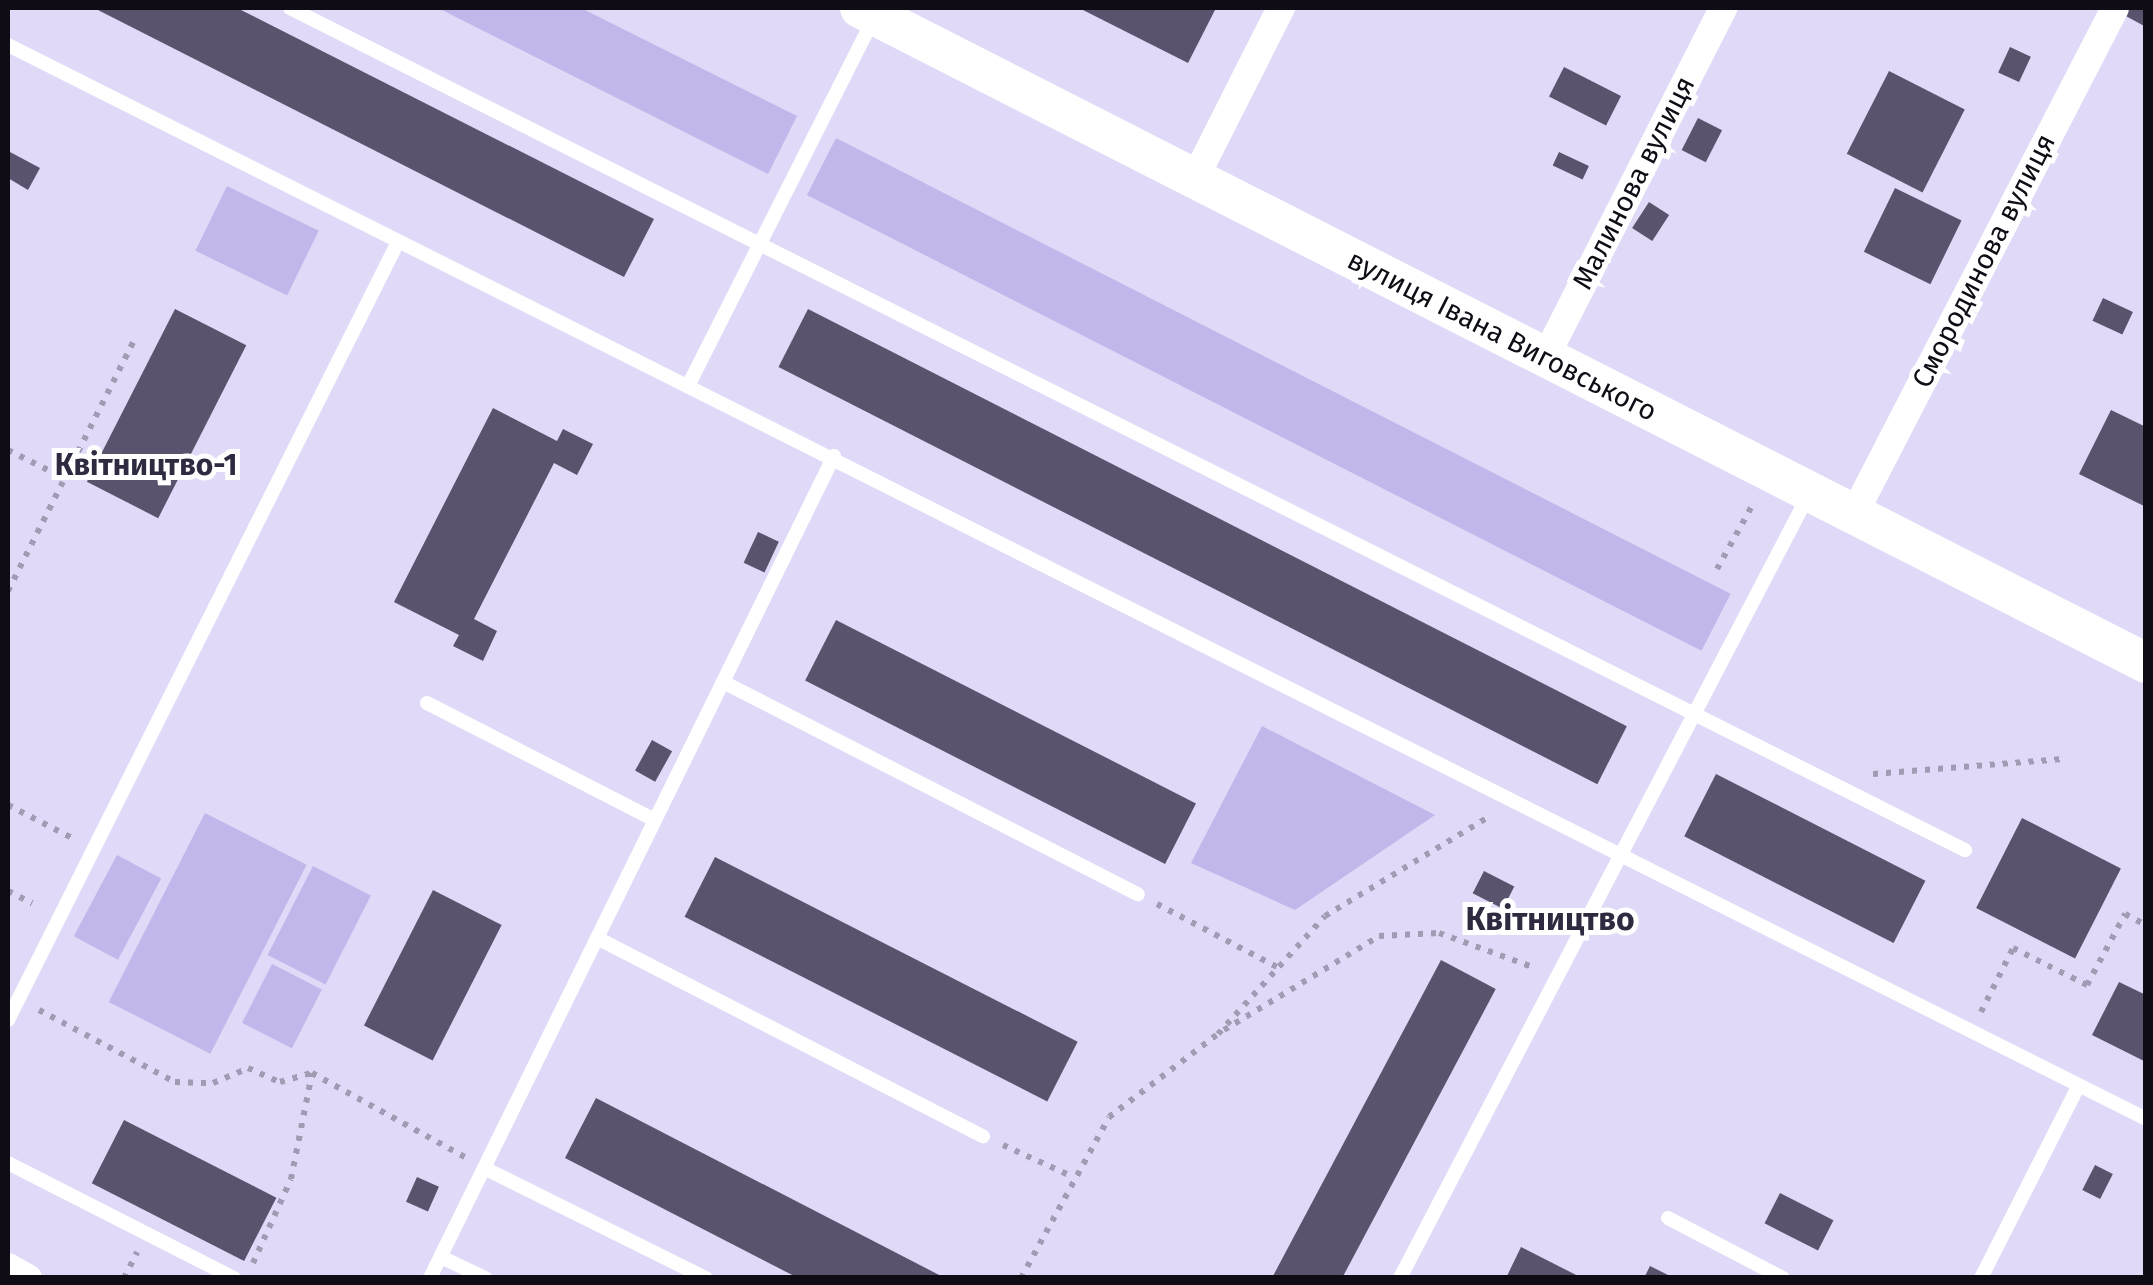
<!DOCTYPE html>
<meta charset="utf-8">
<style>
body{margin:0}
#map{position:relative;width:2153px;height:1285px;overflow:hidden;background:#e0d9f7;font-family:"Fira Sans",sans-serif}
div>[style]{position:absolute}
.green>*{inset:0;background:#c3b6ea;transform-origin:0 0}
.building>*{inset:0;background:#59536d;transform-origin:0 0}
.path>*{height:6px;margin-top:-3px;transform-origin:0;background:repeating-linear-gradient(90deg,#a19bb3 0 5px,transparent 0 13px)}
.lane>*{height:14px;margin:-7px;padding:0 7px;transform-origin:7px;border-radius:7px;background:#fff}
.street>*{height:28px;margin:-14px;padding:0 14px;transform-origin:14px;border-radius:14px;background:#fff}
.secondary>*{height:40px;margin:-20px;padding:0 20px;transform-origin:20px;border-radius:20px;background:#fff}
span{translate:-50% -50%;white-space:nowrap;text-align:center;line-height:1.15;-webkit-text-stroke:10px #fff;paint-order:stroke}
.street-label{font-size:28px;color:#0f0c16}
.neighbourhood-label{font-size:30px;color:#302a41;font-weight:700}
.quarter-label{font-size:32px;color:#302a41;font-weight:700}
.frame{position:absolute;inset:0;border:10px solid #0f0c16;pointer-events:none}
</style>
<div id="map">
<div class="green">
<i style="clip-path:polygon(438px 8px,581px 8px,797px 116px,768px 174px)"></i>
<i style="left:836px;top:138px;width:1004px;height:64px;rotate:27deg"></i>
<i style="left:227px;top:186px;width:102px;height:72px;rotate:26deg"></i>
<i style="clip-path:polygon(1262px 726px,1435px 815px,1295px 910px,1191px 863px)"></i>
<i style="left:205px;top:813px;width:114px;height:212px;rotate:27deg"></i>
<i style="left:117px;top:855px;width:50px;height:92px;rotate:28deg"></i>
<i style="left:313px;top:866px;width:65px;height:100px;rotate:27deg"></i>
<i style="left:272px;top:964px;width:56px;height:66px;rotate:27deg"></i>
</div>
<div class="building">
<i style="clip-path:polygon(94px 8px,237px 8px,654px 219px,624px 277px)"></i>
<i style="clip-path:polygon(1079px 8px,1216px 8px,1188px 63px)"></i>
<i style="clip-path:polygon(2128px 8px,2146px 8px,2146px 27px,2124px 15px)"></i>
<i style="left:2010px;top:47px;width:23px;height:28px;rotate:25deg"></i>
<i style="left:1564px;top:67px;width:64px;height:33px;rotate:27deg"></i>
<i style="left:1889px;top:71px;width:85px;height:93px;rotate:27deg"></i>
<i style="left:1698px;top:118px;width:27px;height:36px;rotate:27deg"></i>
<i style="clip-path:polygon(10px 152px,40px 168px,28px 190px,8px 178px)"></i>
<i style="left:1559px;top:152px;width:33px;height:15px;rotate:25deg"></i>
<i style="left:1895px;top:188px;width:74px;height:71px;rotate:26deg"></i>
<i style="left:1649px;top:202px;width:24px;height:31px;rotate:33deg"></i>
<i style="left:2103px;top:298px;width:33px;height:25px;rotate:25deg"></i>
<i style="left:175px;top:309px;width:80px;height:194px;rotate:27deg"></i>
<i style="left:808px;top:309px;width:919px;height:65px;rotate:27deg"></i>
<i style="clip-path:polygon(493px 408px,557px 441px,563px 429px,593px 444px,577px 475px,554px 463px,474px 619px,497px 631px,483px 661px,453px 646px,459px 635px,394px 602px)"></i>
<i style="clip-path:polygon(2111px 410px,2146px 427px,2146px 507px,2079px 474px)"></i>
<i style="left:758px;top:532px;width:23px;height:34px;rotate:25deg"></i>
<i style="left:836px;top:620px;width:404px;height:68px;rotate:27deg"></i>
<i style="left:652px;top:740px;width:23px;height:35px;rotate:29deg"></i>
<i style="left:1716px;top:774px;width:235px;height:70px;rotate:27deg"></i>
<i style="left:2022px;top:818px;width:111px;height:101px;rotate:27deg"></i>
<i style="left:715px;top:857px;width:407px;height:67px;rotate:27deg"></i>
<i style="left:1484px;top:871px;width:34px;height:25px;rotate:27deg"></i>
<i style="left:433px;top:890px;width:77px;height:152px;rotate:27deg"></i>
<i style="left:1441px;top:960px;width:62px;height:357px;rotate:28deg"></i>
<i style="clip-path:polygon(2119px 982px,2146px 995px,2146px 1062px,2092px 1035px)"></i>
<i style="clip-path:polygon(596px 1098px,945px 1278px,798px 1278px,565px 1158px)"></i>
<i style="left:124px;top:1120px;width:171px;height:71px;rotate:27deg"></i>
<i style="left:2095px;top:1165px;width:20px;height:28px;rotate:27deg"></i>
<i style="left:417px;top:1177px;width:24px;height:27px;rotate:24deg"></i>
<i style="left:1780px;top:1193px;width:60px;height:34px;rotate:27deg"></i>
<i style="clip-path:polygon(1521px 1247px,1582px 1278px,1506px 1278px)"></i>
<i style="clip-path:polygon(1650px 1266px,1674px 1278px,1644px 1278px)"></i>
</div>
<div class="path">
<i style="left:8px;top:450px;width:63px;rotate:26.6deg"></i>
<i style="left:1717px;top:569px;width:74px;rotate:-61deg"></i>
<i style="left:8px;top:591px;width:283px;rotate:-63.3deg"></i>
<i style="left:1873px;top:774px;width:193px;rotate:-4.5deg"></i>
<i style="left:8px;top:805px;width:74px;rotate:27.3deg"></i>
<i style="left:8px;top:891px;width:27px;rotate:27deg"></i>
<i style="left:1157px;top:904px;width:136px;rotate:27.7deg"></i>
<i style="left:39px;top:1010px;width:154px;rotate:27.9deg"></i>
<i style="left:175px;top:1082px;width:38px;rotate:2deg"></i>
<i style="left:213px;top:1083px;width:38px;rotate:-23deg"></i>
<i style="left:248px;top:1068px;width:35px;rotate:24deg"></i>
<i style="left:280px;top:1082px;width:33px;rotate:-16deg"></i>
<i style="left:312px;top:1073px;width:175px;rotate:28.8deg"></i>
<i style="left:1981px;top:1012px;width:72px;rotate:-63.4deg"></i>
<i style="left:2013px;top:948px;width:83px;rotate:26.6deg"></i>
<i style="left:2087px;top:985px;width:81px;rotate:-61.8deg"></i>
<i style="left:2125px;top:914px;width:24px;rotate:28deg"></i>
<i style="left:1224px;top:1030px;width:181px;rotate:-31.2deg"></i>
<i style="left:1379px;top:936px;width:60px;rotate:-2.9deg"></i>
<i style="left:1439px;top:933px;width:102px;rotate:20deg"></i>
<i style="left:1003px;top:1145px;width:75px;rotate:24.5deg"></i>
<i style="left:253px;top:1263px;width:92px;rotate:-65.7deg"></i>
<i style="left:291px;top:1179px;width:108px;rotate:-78.8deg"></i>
<i style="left:124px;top:1278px;width:29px;rotate:-63deg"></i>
<i style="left:1021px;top:1278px;width:183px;rotate:-61.3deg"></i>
<i style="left:1109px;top:1117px;width:137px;rotate:-37.3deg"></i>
<i style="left:1218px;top:1034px;width:159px;rotate:-47.8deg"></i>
<i style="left:1325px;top:916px;width:193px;rotate:-31.2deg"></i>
</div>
<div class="lane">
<i style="left:290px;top:8px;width:1875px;rotate:26.69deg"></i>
<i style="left:8px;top:45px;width:2393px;rotate:26.67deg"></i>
<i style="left:689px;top:384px;width:409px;rotate:-63.2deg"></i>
<i style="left:723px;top:682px;width:466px;rotate:27.1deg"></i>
<i style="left:427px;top:703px;width:256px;rotate:27.2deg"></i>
<i style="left:597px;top:938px;width:434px;rotate:27.2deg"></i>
<i style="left:8px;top:1020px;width:870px;rotate:-63.38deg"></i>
<i style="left:8px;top:1163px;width:254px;rotate:27deg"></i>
<i style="left:484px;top:1168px;width:248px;rotate:26.4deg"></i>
<i style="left:1668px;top:1218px;width:130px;rotate:27.6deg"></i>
<i style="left:441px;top:1257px;width:49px;rotate:25.5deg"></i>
<i style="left:430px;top:1278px;width:916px;rotate:-63.83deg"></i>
<i style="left:1400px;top:1278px;width:884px;rotate:-62.45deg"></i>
<i style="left:1981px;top:1278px;width:216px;rotate:-63.1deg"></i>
</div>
<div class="street">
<i style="left:1194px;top:180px;width:193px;rotate:-63.2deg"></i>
<i style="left:1545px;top:358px;width:393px;rotate:-63deg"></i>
<i style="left:1854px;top:514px;width:569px;rotate:-62.71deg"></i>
<i style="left:8px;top:1267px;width:23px;rotate:29deg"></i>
</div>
<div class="secondary">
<i style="left:860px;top:8px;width:1443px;rotate:26.99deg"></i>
</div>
<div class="street-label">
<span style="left:1634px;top:183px;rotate:-63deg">Малинова вулиця</span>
<span style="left:1984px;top:261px;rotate:-63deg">Смородинова вулиця</span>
<span style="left:1502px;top:336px;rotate:27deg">вулиця Івана Виговського</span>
</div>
<div class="neighbourhood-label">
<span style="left:146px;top:465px">Квітництво-1</span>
</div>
<div class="quarter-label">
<span style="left:1550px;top:919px">Квітництво</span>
</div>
<div class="frame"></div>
</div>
